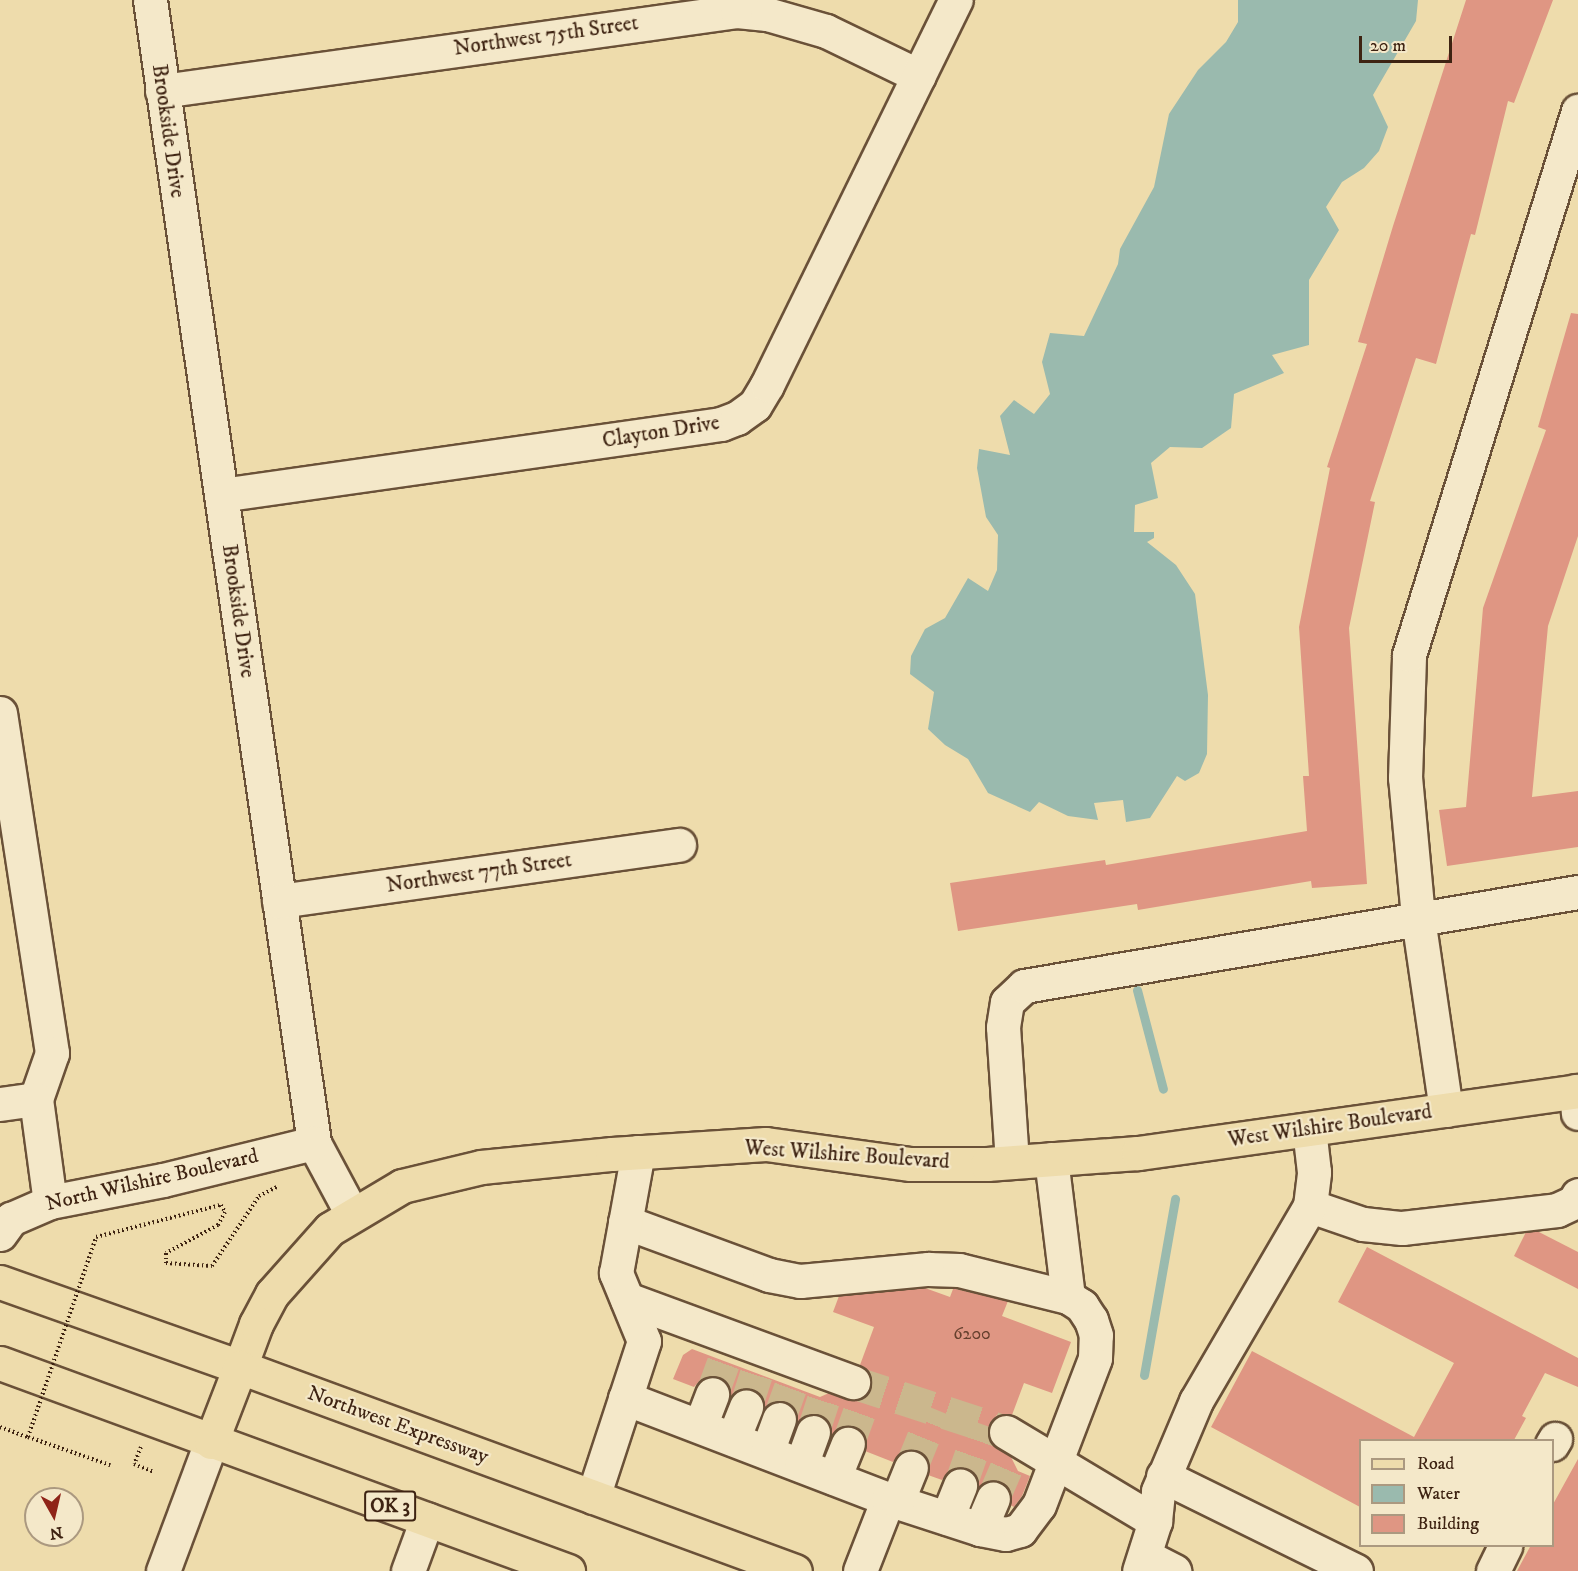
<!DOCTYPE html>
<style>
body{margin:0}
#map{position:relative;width:1578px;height:1571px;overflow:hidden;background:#eedcac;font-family:"IM FELL DW Pica",serif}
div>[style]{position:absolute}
.water>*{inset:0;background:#9abaae}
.stream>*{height:9px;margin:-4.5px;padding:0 4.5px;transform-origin:4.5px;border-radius:4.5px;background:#9abaae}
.building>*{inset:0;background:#df9683}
.minor-tunnel>*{height:33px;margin-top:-16.5px;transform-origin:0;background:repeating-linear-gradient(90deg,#cbb78d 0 33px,transparent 0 49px)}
.path>*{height:4px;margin-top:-2px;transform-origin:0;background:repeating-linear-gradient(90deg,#3e2312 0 1.5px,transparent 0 4.5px)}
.roads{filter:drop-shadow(2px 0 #6a5138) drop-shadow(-2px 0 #6a5138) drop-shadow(0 2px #6a5138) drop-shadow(0 -2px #6a5138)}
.minor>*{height:33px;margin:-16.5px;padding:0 16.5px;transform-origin:16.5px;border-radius:16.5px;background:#f4e8c9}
.major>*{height:33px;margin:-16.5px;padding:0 16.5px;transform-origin:16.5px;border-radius:16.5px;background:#eedcac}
.highway>*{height:33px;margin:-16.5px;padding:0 16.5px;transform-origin:16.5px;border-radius:16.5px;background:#eedcac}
.path-bridge>*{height:4px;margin-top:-2px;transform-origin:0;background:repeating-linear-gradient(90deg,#3e2312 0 1.5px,transparent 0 4.5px)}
span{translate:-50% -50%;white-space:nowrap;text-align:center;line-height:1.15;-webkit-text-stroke:4.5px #f4e8c9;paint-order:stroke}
.number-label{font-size:18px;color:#66402e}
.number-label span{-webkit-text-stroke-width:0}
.shield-label span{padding:2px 4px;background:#f4e8c9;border:2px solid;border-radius:4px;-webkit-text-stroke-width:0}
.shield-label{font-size:20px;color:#3e2312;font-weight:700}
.street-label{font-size:21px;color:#3e2312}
.legend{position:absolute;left:1359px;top:1439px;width:195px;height:108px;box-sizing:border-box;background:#f4e8c9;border:2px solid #ab9980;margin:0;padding:8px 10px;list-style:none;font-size:18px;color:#3e2312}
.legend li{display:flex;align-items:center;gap:12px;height:30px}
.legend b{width:30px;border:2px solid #ab9980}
.north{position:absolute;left:24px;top:1487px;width:60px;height:60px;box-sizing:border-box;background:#f4e8c9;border:2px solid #ab9980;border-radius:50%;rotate:172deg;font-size:16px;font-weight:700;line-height:24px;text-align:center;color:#3e2312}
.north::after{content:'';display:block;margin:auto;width:21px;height:27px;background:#8f2418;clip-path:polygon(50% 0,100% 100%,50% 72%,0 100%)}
.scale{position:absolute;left:1359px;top:36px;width:93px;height:27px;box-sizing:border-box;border:3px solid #3e2312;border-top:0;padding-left:8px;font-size:18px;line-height:21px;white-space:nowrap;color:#3e2312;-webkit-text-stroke:4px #f4e8c9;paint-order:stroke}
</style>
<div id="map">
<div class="water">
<i style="clip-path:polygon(1238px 0,1418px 0,1416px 21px,1373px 95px,1388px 127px,1379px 151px,1364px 168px,1342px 182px,1326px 207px,1339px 230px,1309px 280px,1309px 345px,1272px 355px,1284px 373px,1234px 394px,1231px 428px,1202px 448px,1170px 447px,1151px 463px,1158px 498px,1135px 505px,1134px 532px,1154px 532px,1154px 538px,1147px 542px,1176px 565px,1195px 594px,1208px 695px,1207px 754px,1199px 773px,1185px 781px,1177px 776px,1150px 818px,1126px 822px,1123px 800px,1094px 803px,1098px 820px,1068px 816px,1039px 802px,1030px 812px,988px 793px,968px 759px,945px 745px,928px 729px,934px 692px,910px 674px,911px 656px,925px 629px,945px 618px,968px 578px,988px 591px,997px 570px,998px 535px,986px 517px,977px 468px,979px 449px,1010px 455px,1000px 416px,1014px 400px,1034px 414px,1050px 394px,1042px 362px,1050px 333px,1084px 336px,1118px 264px,1120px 249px,1154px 187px,1169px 114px,1198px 70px,1226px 42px,1238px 22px)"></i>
</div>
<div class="stream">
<i style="left:1137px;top:990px;width:102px;rotate:75.3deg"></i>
<i style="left:1144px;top:1375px;width:179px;rotate:-80deg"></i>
</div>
<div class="building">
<i style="clip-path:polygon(1466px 0,1553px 0,1514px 103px,1508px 101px,1475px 235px,1471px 234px,1436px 364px,1416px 358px,1370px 501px,1375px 502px,1349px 628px,1367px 884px,1312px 888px,1311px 881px,1138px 910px,1137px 904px,958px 931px,950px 883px,1105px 860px,1106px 865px,1307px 831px,1303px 776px,1309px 776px,1299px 627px,1330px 468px,1327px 467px,1367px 344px,1358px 342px,1393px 226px)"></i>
<i style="clip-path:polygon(1571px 313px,1578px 314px,1578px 536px,1548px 626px,1532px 797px,1578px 791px,1578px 847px,1447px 866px,1439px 810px,1466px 807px,1483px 608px,1546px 430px,1538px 427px)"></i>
<i style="clip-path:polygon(1537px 1231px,1578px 1252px,1578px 1289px,1514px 1256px,1526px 1232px)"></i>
<i style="clip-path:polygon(1367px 1247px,1578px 1358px,1578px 1387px,1545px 1373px,1522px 1416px,1526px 1418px,1514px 1440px,1360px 1440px,1360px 1507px,1211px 1427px,1252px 1351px,1414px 1437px,1454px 1363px,1338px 1302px)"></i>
<i style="clip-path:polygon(925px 1288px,950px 1297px,953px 1289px,956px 1289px,1008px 1301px,1002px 1316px,1071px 1342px,1052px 1393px,1024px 1383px,1012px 1415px,997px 1415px,990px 1423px,987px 1432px,990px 1442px,1011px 1457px,1018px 1471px,1030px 1476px,1022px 1496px,1014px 1507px,1010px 1505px,1011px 1496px,1008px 1487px,1001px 1482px,991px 1480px,978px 1489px,975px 1475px,966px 1468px,958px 1467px,949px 1471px,942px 1480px,928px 1475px,929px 1465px,926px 1457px,918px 1451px,908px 1450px,900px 1453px,893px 1462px,865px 1451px,867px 1442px,863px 1433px,855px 1427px,845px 1426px,837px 1429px,831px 1437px,828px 1420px,820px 1415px,809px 1414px,797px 1423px,797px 1415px,793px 1407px,786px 1402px,776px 1401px,764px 1409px,761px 1395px,752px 1388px,743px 1388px,730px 1397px,727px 1383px,718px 1376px,710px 1375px,701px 1379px,694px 1387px,673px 1379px,683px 1355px,692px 1349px,820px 1397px,829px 1393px,857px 1400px,865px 1396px,871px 1388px,871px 1378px,868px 1370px,860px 1365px,874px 1327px,833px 1312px,839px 1296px)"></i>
<i style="clip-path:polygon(1578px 1459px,1578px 1571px,1517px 1571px,1531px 1545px,1552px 1545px,1552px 1506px)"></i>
</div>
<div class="minor-tunnel">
<i style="left:853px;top:1382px;width:161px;rotate:18.1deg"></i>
<i style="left:712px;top:1394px;width:35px;rotate:-70deg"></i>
<i style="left:746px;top:1406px;width:35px;rotate:-72deg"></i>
<i style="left:779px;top:1419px;width:35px;rotate:-70deg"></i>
<i style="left:813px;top:1432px;width:39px;rotate:-72deg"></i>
<i style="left:848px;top:1444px;width:59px;rotate:-70.3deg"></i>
<i style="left:911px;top:1468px;width:64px;rotate:-67.9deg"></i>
<i style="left:960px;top:1486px;width:66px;rotate:-70.5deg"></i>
<i style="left:993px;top:1499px;width:46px;rotate:-66.8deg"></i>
</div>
<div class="path">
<i style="left:259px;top:1196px;width:20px;rotate:-27deg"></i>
<i style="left:28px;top:1437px;width:87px;rotate:18.9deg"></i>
<i style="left:141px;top:1447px;width:18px;rotate:112deg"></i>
<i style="left:134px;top:1464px;width:22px;rotate:22deg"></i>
</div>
<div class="roads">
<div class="minor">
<i style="left:150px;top:0;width:1155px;rotate:81.83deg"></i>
<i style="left:314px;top:1143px;width:81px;rotate:61.8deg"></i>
<i style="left:162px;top:91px;width:581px;rotate:-7.92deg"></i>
<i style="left:737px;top:11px;width:30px;rotate:6deg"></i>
<i style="left:767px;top:14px;width:61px;rotate:16.1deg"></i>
<i style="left:826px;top:31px;width:103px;rotate:25.8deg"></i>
<i style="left:221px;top:495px;width:505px;rotate:-8.08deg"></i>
<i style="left:721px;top:424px;width:17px;rotate:-21deg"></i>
<i style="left:737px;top:418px;width:22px;rotate:-36deg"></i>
<i style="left:755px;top:405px;width:23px;rotate:-59deg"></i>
<i style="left:767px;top:385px;width:429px;rotate:-63.9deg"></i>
<i style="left:0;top:713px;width:344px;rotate:81.3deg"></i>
<i style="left:52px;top:1053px;width:49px;rotate:109.2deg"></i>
<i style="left:279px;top:901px;width:404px;rotate:-8deg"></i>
<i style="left:1576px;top:1091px;width:22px;rotate:85deg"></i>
<i style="left:0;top:1104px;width:36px;rotate:-8deg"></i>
<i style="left:36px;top:1099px;width:104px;rotate:82.3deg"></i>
<i style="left:1446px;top:1110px;width:195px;rotate:-98.3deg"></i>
<i style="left:1418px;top:917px;width:140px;rotate:-95.3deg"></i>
<i style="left:1405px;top:778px;width:123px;rotate:-88.1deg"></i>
<i style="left:1409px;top:655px;width:570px;rotate:-72.74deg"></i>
<i style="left:1012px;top:1162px;width:135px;rotate:-93.8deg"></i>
<i style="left:1003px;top:1027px;width:25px;rotate:-81deg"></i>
<i style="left:1007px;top:1002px;width:23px;rotate:-43deg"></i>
<i style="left:1024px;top:986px;width:562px;rotate:-9.63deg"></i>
<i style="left:1310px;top:1206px;width:56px;rotate:18.8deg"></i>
<i style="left:1363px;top:1224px;width:39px;rotate:6deg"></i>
<i style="left:1402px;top:1228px;width:156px;rotate:-6.6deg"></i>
<i style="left:1557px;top:1210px;width:19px;rotate:-25deg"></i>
<i style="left:1574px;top:1202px;width:8px;rotate:-60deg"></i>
<i style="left:625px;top:1222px;width:153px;rotate:20.2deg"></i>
<i style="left:769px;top:1275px;width:32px;rotate:11deg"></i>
<i style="left:800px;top:1281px;width:129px;rotate:-5.4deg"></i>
<i style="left:928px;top:1269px;width:31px;rotate:2deg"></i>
<i style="left:959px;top:1270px;width:112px;rotate:13.9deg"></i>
<i style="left:0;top:1234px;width:19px;rotate:-54deg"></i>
<i style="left:11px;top:1219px;width:43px;rotate:-23.6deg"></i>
<i style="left:50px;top:1202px;width:115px;rotate:-11deg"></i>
<i style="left:163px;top:1180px;width:155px;rotate:-13.8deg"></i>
<i style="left:627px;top:1299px;width:241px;rotate:20.2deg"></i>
<i style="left:625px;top:1398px;width:282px;rotate:21deg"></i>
<i style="left:888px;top:1499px;width:77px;rotate:111.3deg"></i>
<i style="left:700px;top:1426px;width:34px;rotate:-69deg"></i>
<i style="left:1006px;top:1432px;width:174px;rotate:30.9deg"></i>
<i style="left:1155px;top:1521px;width:52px;rotate:107.7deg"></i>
<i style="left:733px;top:1439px;width:35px;rotate:-68deg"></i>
<i style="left:1552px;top:1444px;width:6px;rotate:-59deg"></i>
<i style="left:767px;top:1452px;width:35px;rotate:-70deg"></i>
<i style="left:801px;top:1465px;width:35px;rotate:-70deg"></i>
<i style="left:1163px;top:1476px;width:215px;rotate:26.2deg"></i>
<i style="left:834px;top:1478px;width:37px;rotate:-68deg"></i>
<i style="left:593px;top:1497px;width:164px;rotate:-71.9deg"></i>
<i style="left:644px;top:1341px;width:74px;rotate:-112.4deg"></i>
<i style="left:616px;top:1273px;width:123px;rotate:-79.7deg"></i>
<i style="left:888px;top:1499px;width:97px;rotate:18.1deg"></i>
<i style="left:980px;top:1529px;width:26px;rotate:11deg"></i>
<i style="left:1006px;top:1534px;width:15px;rotate:-16deg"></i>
<i style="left:1020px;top:1530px;width:31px;rotate:-53deg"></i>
<i style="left:1039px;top:1505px;width:157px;rotate:-69.1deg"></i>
<i style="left:1095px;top:1358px;width:23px;rotate:-88deg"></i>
<i style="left:1096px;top:1335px;width:16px;rotate:-108deg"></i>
<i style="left:1091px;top:1320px;width:17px;rotate:-123deg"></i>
<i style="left:1082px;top:1306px;width:17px;rotate:-147deg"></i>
<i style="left:1068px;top:1297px;width:139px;rotate:-97deg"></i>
<i style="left:897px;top:1502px;width:37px;rotate:-68deg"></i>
<i style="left:947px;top:1518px;width:35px;rotate:-68deg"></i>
<i style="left:1155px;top:1521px;width:30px;rotate:-84deg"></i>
<i style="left:1158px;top:1491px;width:98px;rotate:-67.1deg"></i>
<i style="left:1196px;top:1401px;width:226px;rotate:-59.7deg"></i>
<i style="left:1310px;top:1206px;width:34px;rotate:-83deg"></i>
<i style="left:1314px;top:1172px;width:43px;rotate:-96.6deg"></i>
<i style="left:980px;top:1529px;width:33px;rotate:-67deg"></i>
<i style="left:1145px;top:1556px;width:33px;rotate:27deg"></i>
<i style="left:163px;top:1571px;width:138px;rotate:-69.6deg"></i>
<i style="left:408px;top:1571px;width:55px;rotate:-69.9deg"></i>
<i style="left:1493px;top:1571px;width:28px;rotate:-64deg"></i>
</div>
<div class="major">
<i style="left:240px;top:1367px;width:46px;rotate:-69.6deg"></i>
<i style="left:256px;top:1324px;width:34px;rotate:-62deg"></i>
<i style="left:272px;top:1294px;width:87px;rotate:-48.3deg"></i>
<i style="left:330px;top:1229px;width:84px;rotate:-30.8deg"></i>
<i style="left:402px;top:1186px;width:81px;rotate:-13.5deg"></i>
<i style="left:481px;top:1167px;width:132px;rotate:-5.7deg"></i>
<i style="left:612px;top:1154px;width:154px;rotate:-3.7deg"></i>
<i style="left:766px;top:1144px;width:146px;rotate:7.9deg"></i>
<i style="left:911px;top:1164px;width:76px"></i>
<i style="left:987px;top:1164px;width:151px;rotate:-4.2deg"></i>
<i style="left:1138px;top:1153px;width:444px;rotate:-8deg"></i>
</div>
<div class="highway">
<i style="left:0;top:1282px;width:255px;rotate:19.5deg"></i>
<i style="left:240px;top:1367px;width:591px;rotate:20.18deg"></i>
<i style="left:0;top:1363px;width:605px;rotate:20.11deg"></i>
<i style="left:211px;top:1442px;width:80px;rotate:-68.9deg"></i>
</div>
</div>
<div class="path-bridge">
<i style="left:0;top:1427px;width:30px;rotate:20deg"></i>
<i style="left:28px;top:1437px;width:211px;rotate:-71.2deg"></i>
<i style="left:96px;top:1237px;width:129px;rotate:-14.4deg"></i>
<i style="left:221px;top:1205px;width:8px;rotate:60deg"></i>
<i style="left:225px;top:1212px;width:15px;rotate:118deg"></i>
<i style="left:218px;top:1225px;width:59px;rotate:151.7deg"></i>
<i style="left:166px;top:1253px;width:10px;rotate:90deg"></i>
<i style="left:166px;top:1263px;width:46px;rotate:3.7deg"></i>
<i style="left:212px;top:1266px;width:84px;rotate:-56.1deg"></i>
</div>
<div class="number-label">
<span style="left:972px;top:1334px">6200</span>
</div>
<div class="shield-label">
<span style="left:390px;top:1506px">OK 3</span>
</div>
<div class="street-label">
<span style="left:546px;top:36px;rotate:-8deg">Northwest 75th Street</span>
<span style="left:168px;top:131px;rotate:82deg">Brookside Drive</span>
<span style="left:661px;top:432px;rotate:-9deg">Clayton Drive</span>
<span style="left:238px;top:611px;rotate:82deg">Brookside Drive</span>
<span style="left:479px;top:873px;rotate:-8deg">Northwest 77th Street</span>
<span style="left:1330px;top:1126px;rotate:-8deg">West Wilshire Boulevard</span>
<span style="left:847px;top:1155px;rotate:4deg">West Wilshire Boulevard</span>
<span style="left:152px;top:1180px;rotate:-13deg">North Wilshire Boulevard</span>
<span style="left:398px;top:1425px;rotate:20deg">Northwest Expressway</span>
</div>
<ul class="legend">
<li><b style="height:8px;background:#eedcac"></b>Road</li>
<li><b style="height:16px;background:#9abaae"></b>Water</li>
<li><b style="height:16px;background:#df9683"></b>Building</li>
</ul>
<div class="north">N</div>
<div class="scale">20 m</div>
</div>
